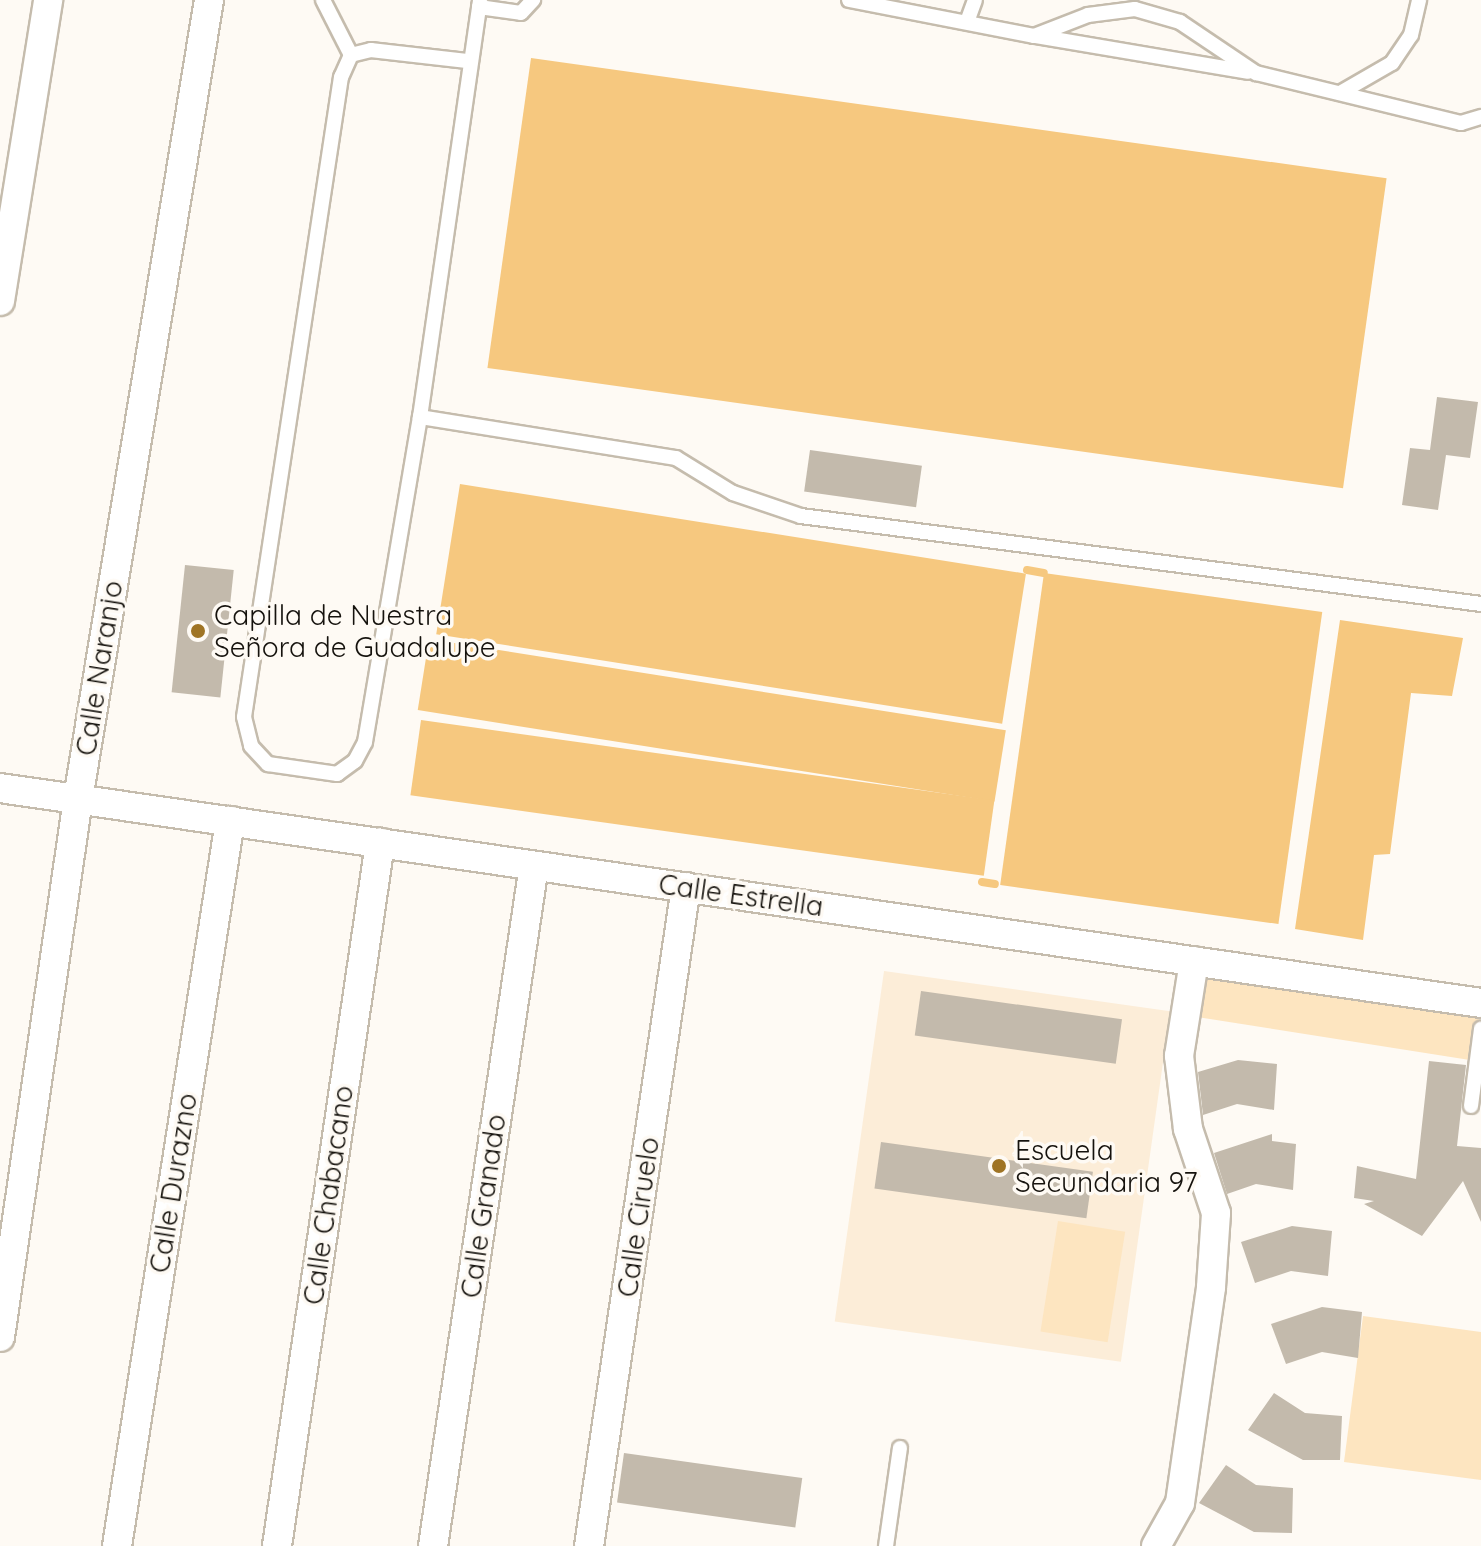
<!DOCTYPE html>
<meta charset="utf-8">
<style>
body{margin:0}
#map{position:relative;width:1481px;height:1546px;overflow:hidden;background:#fefaf4;font-family:Quicksand,sans-serif}
div>[style]{position:absolute}
.built>*{inset:0;background:#fcedd8;transform-origin:0 0}
.green>*{inset:0;background:#fde5c0;transform-origin:0 0}
.water>*{inset:0;background:#f6c87f;transform-origin:0 0}
.stream>*{height:8px;margin:-4px;padding:0 4px;transform-origin:4px;border-radius:4px;background:#f6c87f}
.building>*{inset:0;background:#c3baac;transform-origin:0 0}
.roads{filter:drop-shadow(2px 0 #c5bcad) drop-shadow(-2px 0 #c5bcad) drop-shadow(0 2px #c5bcad) drop-shadow(0 -2px #c5bcad)}
.lane>*{height:14px;margin:-7px;padding:0 7px;transform-origin:7px;border-radius:7px;background:#fff}
.street>*{height:28px;margin:-14px;padding:0 14px;transform-origin:14px;border-radius:14px;background:#fff}
.dots>*{width:22px;height:22px;translate:-50% -50%;box-sizing:border-box;border:4px solid #fefaf4;border-radius:50%}
span{translate:-50% -50%;white-space:nowrap;text-align:center;line-height:1.15;-webkit-text-stroke:7px #fefaf4;paint-order:stroke}
.poi-label{font-size:28px;color:#15120d}
.left{translate:0 -50%;text-align:left}
.street-label{font-size:28px;color:#15120d}
</style>
<div id="map">
<div class="built">
<i style="left:884px;top:971px;width:289px;height:354px;rotate:8deg"></i>
</div>
<div class="green">
<i style="left:1208px;top:969px;width:276px;height:49px;rotate:9deg"></i>
<i style="left:1058px;top:1221px;width:68px;height:112px;rotate:9deg"></i>
<i style="clip-path:polygon(1363px 1316px,1481px 1332px,1481px 1480px,1344px 1462px)"></i>
</div>
<div class="water">
<i style="left:531px;top:58px;width:864px;height:313px;rotate:8deg"></i>
<i style="left:460px;top:484px;width:573px;height:152px;rotate:9deg"></i>
<i style="left:1044px;top:573px;width:281px;height:315px;rotate:8deg"></i>
<i style="clip-path:polygon(1340px 620px,1463px 638px,1452px 696px,1411px 693px,1390px 854px,1374px 855px,1363px 940px,1295px 929px)"></i>
<i style="left:429px;top:639px;width:584px;height:72px;rotate:9deg"></i>
<i style="left:421px;top:720px;width:579px;height:76px;rotate:8deg"></i>
</div>
<div class="stream">
<i style="left:1027px;top:570px;width:17px;rotate:10deg"></i>
<i style="left:982px;top:882px;width:13px;rotate:9deg"></i>
</div>
<div class="building">
<i style="clip-path:polygon(1437px 397px,1478px 402px,1470px 458px,1446px 455px,1438px 510px,1402px 505px,1410px 448px,1430px 450px)"></i>
<i style="left:810px;top:450px;width:113px;height:42px;rotate:8deg"></i>
<i style="left:185px;top:565px;width:49px;height:128px;rotate:6deg"></i>
<i style="left:921px;top:991px;width:203px;height:45px;rotate:8deg"></i>
<i style="clip-path:polygon(1238px 1060px,1277px 1064px,1274px 1110px,1237px 1104px,1203px 1115px,1198px 1072px)"></i>
<i style="clip-path:polygon(1429px 1061px,1466px 1065px,1457px 1146px,1481px 1148px,1481px 1222px,1463px 1181px,1422px 1236px,1364px 1204px,1374px 1201px,1354px 1198px,1357px 1166px,1416px 1179px)"></i>
<i style="clip-path:polygon(1272px 1134px,1272px 1141px,1296px 1144px,1293px 1190px,1256px 1184px,1227px 1194px,1214px 1153px)"></i>
<i style="left:881px;top:1142px;width:214px;height:47px;rotate:8deg"></i>
<i style="clip-path:polygon(1292px 1226px,1332px 1231px,1328px 1276px,1291px 1271px,1255px 1283px,1241px 1242px)"></i>
<i style="clip-path:polygon(1322px 1307px,1362px 1312px,1358px 1358px,1322px 1352px,1286px 1364px,1271px 1324px)"></i>
<i style="clip-path:polygon(1274px 1393px,1305px 1413px,1342px 1416px,1340px 1460px,1303px 1460px,1248px 1430px)"></i>
<i style="left:624px;top:1453px;width:180px;height:50px;rotate:8deg"></i>
<i style="clip-path:polygon(1226px 1465px,1256px 1485px,1293px 1488px,1292px 1533px,1254px 1532px,1199px 1503px)"></i>
</div>
<div class="roads">
<div class="lane">
<i style="left:323px;top:0;width:62px;rotate:63deg"></i>
<i style="left:849px;top:0;width:188px;rotate:11deg"></i>
<i style="left:1034px;top:36px;width:58px;rotate:-21.3deg"></i>
<i style="left:1088px;top:15px;width:47px;rotate:-7.3deg"></i>
<i style="left:1135px;top:9px;width:47px;rotate:16.1deg"></i>
<i style="left:1180px;top:22px;width:92px;rotate:33.9deg"></i>
<i style="left:1256px;top:73px;width:211px;rotate:13.7deg"></i>
<i style="left:1461px;top:123px;width:21px;rotate:-17deg"></i>
<i style="left:479px;top:7px;width:42px;rotate:8.1deg"></i>
<i style="left:521px;top:13px;width:18px;rotate:-47deg"></i>
<i style="left:967px;top:22px;width:23px;rotate:-70deg"></i>
<i style="left:1036px;top:36px;width:215px;rotate:9.6deg"></i>
<i style="left:467px;top:61px;width:97px;rotate:-173.5deg"></i>
<i style="left:371px;top:50px;width:21px;rotate:166deg"></i>
<i style="left:351px;top:55px;width:24px;rotate:114deg"></i>
<i style="left:341px;top:77px;width:647px;rotate:98.62deg"></i>
<i style="left:244px;top:717px;width:30px;rotate:76deg"></i>
<i style="left:251px;top:746px;width:25px;rotate:47deg"></i>
<i style="left:268px;top:764px;width:70px;rotate:8.2deg"></i>
<i style="left:337px;top:774px;width:22px;rotate:-36deg"></i>
<i style="left:355px;top:761px;width:21px;rotate:-62deg"></i>
<i style="left:365px;top:742px;width:330px;rotate:-80.4deg"></i>
<i style="left:420px;top:417px;width:259px;rotate:9.1deg"></i>
<i style="left:676px;top:458px;width:67px;rotate:31.6deg"></i>
<i style="left:733px;top:493px;width:72px;rotate:18.7deg"></i>
<i style="left:801px;top:516px;width:686px;rotate:7.37deg"></i>
<i style="left:1340px;top:93px;width:60px;rotate:-30deg"></i>
<i style="left:1392px;top:63px;width:34px;rotate:-56deg"></i>
<i style="left:1411px;top:35px;width:36px;rotate:-77deg"></i>
<i style="left:420px;top:417px;width:421px;rotate:-81.8deg"></i>
<i style="left:1471px;top:1106px;width:78px;rotate:-82.6deg"></i>
<i style="left:886px;top:1546px;width:99px;rotate:-81.9deg"></i>
</div>
<div class="street">
<i style="left:0;top:301px;width:305px;rotate:-80.9deg"></i>
<i style="left:0;top:788px;width:1497px;rotate:8.26deg"></i>
<i style="left:0;top:1337px;width:544px;rotate:-81.75deg"></i>
<i style="left:78px;top:799px;width:810px;rotate:-80.69deg"></i>
<i style="left:117px;top:1546px;width:734px;rotate:-81.14deg"></i>
<i style="left:277px;top:1546px;width:711px;rotate:-81.66deg"></i>
<i style="left:433px;top:1546px;width:688px;rotate:-81.56deg"></i>
<i style="left:589px;top:1546px;width:666px;rotate:-81.63deg"></i>
<i style="left:1156px;top:1546px;width:49px;rotate:-60.8deg"></i>
<i style="left:1180px;top:1503px;width:218px;rotate:-81.8deg"></i>
<i style="left:1211px;top:1287px;width:74px;rotate:-86.1deg"></i>
<i style="left:1216px;top:1213px;width:89px;rotate:-108.4deg"></i>
<i style="left:1188px;top:1129px;width:74px;rotate:-97deg"></i>
<i style="left:1179px;top:1056px;width:96px;rotate:-81deg"></i>
</div>
</div>
<div class="dots">
<i style="left:198px;top:631px;background:#9f7424"></i>
<i style="left:999px;top:1166px;background:#9f7424"></i>
</div>
<div class="poi-label">
<span class="left" style="left:214px;top:631px">Capilla de Nuestra<br>Señora de Guadalupe</span>
<span class="left" style="left:1015px;top:1166px">Escuela<br>Secundaria 97</span>
</div>
<div class="street-label">
<span style="left:99px;top:668px;rotate:-81deg">Calle Naranjo</span>
<span style="left:741px;top:895px;rotate:8deg">Calle Estrella</span>
<span style="left:173px;top:1183px;rotate:-81deg">Calle Durazno</span>
<span style="left:328px;top:1195px;rotate:-82deg">Calle Chabacano</span>
<span style="left:483px;top:1206px;rotate:-82deg">Calle Granado</span>
<span style="left:638px;top:1217px;rotate:-82deg">Calle Ciruelo</span>
</div>
</div>
